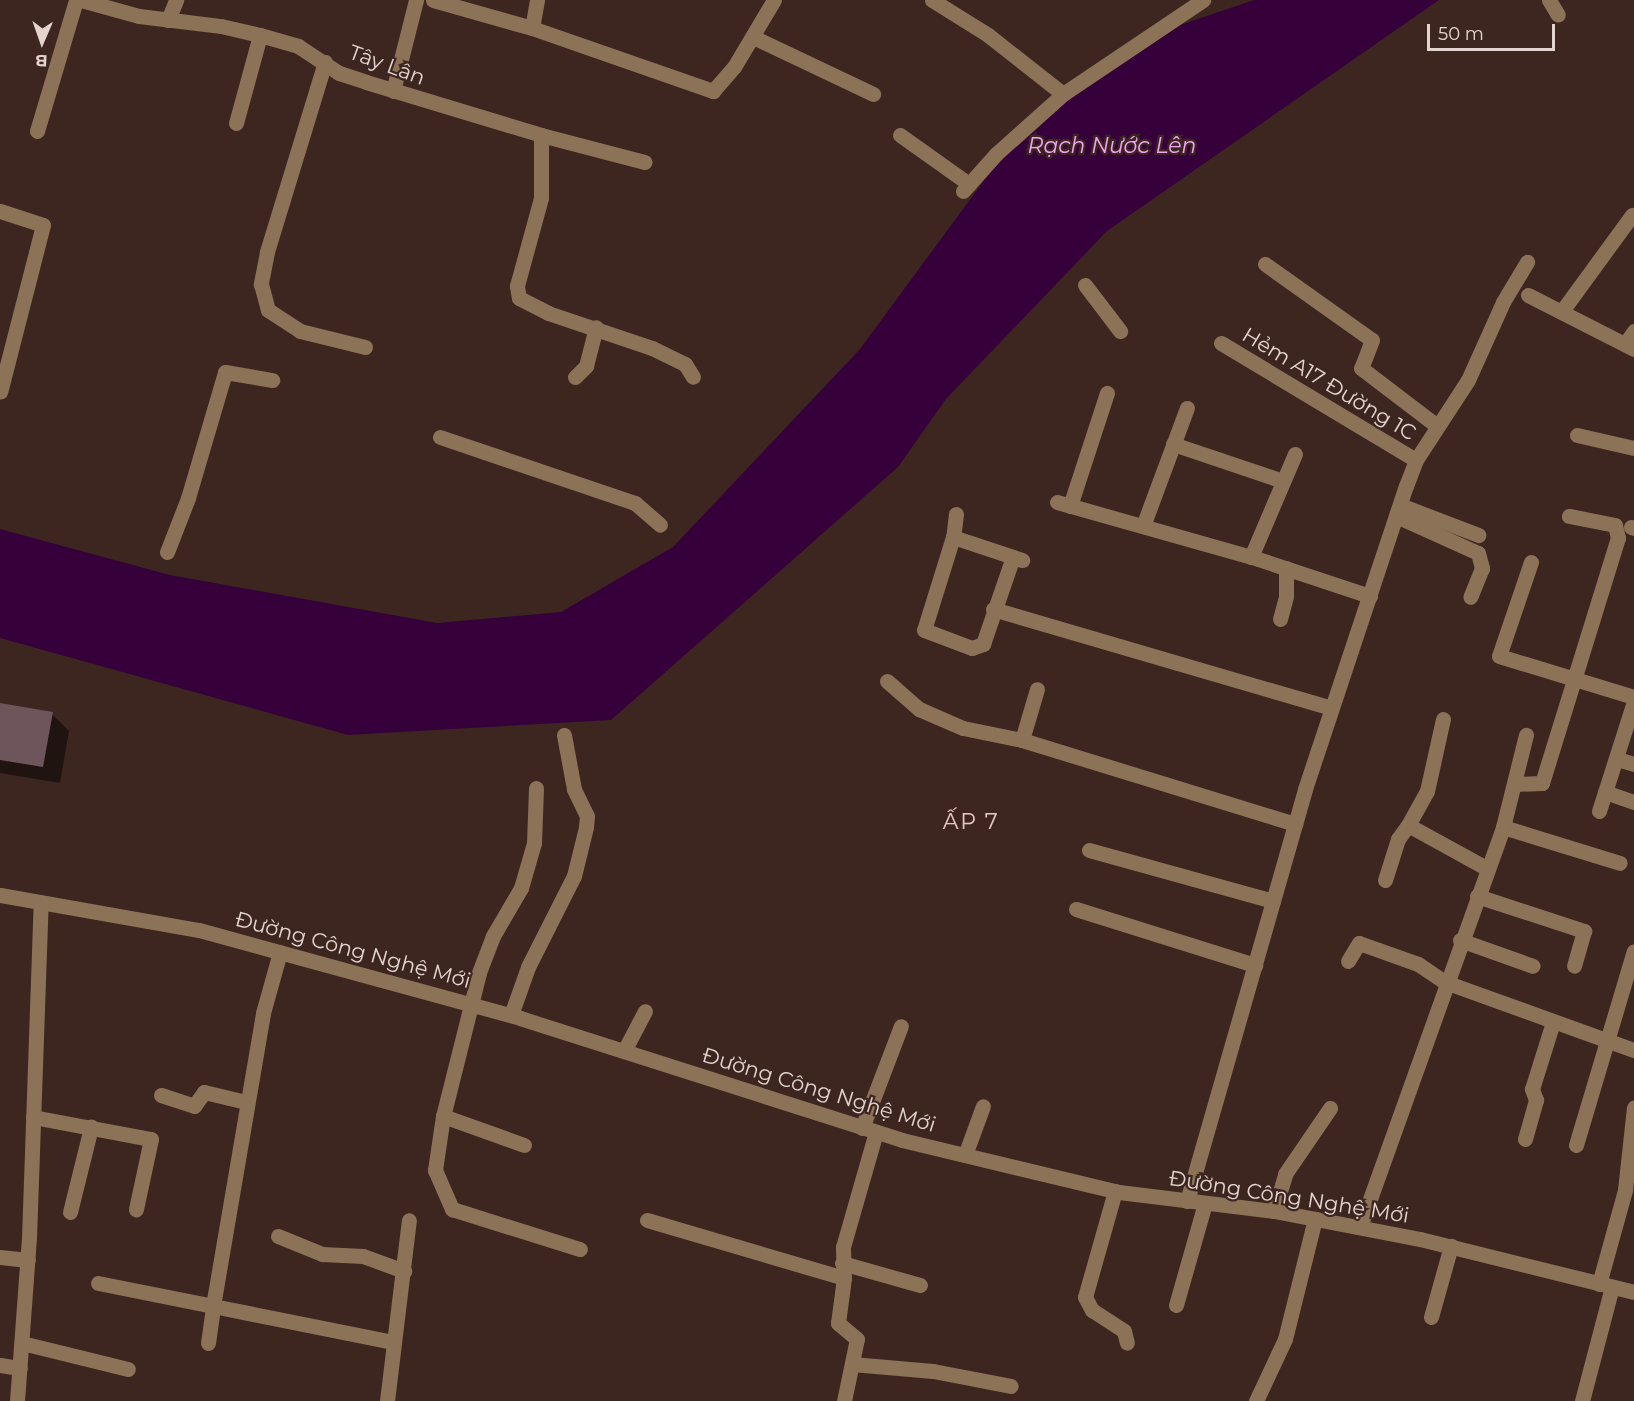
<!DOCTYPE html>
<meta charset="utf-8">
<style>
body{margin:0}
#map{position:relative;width:1634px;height:1401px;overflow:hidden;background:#3d2620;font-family:Montserrat,sans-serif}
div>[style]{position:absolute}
.water>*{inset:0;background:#36003b}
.shadow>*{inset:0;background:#0007}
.building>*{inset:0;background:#6e545b}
.minor>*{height:15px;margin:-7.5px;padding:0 7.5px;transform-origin:7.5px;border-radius:7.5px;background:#8c7256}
span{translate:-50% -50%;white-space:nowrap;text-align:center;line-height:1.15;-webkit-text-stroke:4.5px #3d2620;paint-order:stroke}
.street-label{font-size:21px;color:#e4d4d0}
.water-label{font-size:22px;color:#f3a2f8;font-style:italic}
.neighbourhood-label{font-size:22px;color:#e7c7c0;letter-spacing:1.5px}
.north{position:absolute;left:12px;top:12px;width:60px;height:60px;-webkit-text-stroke:4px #3d2620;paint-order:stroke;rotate:182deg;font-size:16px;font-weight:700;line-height:24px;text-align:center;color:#e4d4d0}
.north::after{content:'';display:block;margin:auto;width:21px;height:27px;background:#e4d4d0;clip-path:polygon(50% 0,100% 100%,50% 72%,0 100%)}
.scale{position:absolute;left:1427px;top:24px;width:128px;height:27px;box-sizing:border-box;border:3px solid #e4d4d0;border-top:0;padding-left:8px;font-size:18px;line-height:21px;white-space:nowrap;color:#e4d4d0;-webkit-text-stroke:4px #3d2620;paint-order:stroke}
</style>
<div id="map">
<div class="water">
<i style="clip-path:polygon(1254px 0,1439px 0,1107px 231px,946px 399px,898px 467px,611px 720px,348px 735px,0 638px,0 529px,170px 575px,437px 623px,561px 612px,673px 547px,860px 349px,1005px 152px,1072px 93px,1180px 25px)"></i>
</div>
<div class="shadow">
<i style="clip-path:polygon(0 705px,52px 714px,69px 731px,60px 783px,0 773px)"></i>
</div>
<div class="building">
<i style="clip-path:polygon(0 703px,53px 712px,43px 767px,0 760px)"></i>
</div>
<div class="minor">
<i style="left:81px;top:0;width:60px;rotate:15.4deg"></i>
<i style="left:139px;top:16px;width:83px;rotate:7deg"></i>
<i style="left:221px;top:26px;width:40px;rotate:13deg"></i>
<i style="left:260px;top:35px;width:40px;rotate:16deg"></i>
<i style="left:298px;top:46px;width:49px;rotate:33.4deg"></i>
<i style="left:339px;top:73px;width:28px;rotate:18deg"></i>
<i style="left:366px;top:82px;width:183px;rotate:16.8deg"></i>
<i style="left:541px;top:135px;width:107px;rotate:14.6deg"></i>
<i style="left:433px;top:0;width:103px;rotate:15.8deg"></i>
<i style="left:537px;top:0;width:28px;rotate:100deg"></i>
<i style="left:532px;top:28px;width:192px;rotate:19.2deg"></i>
<i style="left:713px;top:91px;width:32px;rotate:-49deg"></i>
<i style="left:734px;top:67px;width:78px;rotate:-59.2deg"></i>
<i style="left:932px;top:0;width:66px;rotate:32deg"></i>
<i style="left:988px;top:35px;width:95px;rotate:38.2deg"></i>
<i style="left:1549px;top:0;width:17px;rotate:59deg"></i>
<i style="left:168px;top:20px;width:22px;rotate:-68deg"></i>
<i style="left:753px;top:37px;width:133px;rotate:25.4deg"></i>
<i style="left:325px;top:62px;width:199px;rotate:107deg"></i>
<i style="left:267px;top:252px;width:33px;rotate:101deg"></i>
<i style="left:261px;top:284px;width:27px;rotate:75deg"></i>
<i style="left:268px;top:310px;width:38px;rotate:33deg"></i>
<i style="left:300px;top:331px;width:67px;rotate:13.8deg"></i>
<i style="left:393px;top:91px;width:94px;rotate:-75.8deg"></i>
<i style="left:236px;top:123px;width:91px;rotate:-74.7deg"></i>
<i style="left:37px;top:131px;width:137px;rotate:-73.4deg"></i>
<i style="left:541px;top:135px;width:63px;rotate:90deg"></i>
<i style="left:541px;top:198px;width:91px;rotate:105.3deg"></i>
<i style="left:517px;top:286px;width:12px;rotate:81deg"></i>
<i style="left:519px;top:298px;width:33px;rotate:27deg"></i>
<i style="left:548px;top:313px;width:110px;rotate:18.6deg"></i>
<i style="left:652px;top:348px;width:37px;rotate:26deg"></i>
<i style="left:685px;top:364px;width:15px;rotate:58deg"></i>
<i style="left:900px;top:135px;width:85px;rotate:35.4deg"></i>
<i style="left:963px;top:191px;width:50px;rotate:-48.3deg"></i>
<i style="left:996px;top:154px;width:90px;rotate:-41.8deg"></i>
<i style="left:1063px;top:94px;width:169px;rotate:-33.9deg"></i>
<i style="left:0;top:211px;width:45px;rotate:18deg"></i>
<i style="left:43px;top:225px;width:172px;rotate:104.4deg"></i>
<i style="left:1265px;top:264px;width:131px;rotate:35.4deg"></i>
<i style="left:1372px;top:340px;width:30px;rotate:111deg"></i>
<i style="left:1361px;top:368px;width:96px;rotate:37.3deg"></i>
<i style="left:1085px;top:285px;width:58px;rotate:52.7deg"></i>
<i style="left:1528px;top:295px;width:119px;rotate:27deg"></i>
<i style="left:1562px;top:311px;width:119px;rotate:-53.9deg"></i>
<i style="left:1221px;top:343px;width:227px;rotate:31deg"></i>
<i style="left:1625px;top:344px;width:16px;rotate:-55deg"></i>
<i style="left:575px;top:377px;width:16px;rotate:-45deg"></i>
<i style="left:586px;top:366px;width:40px;rotate:-75.6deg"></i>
<i style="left:1577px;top:435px;width:58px;rotate:12.8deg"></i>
<i style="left:440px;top:437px;width:206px;rotate:18.7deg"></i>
<i style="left:635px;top:503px;width:33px;rotate:41deg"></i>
<i style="left:1173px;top:444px;width:116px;rotate:18.6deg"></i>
<i style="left:1057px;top:502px;width:209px;rotate:15.8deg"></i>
<i style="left:1258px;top:559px;width:118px;rotate:18.3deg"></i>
<i style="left:1400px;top:505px;width:84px;rotate:21deg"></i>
<i style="left:1070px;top:506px;width:119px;rotate:-71.9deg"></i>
<i style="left:956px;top:514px;width:23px;rotate:97deg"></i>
<i style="left:953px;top:537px;width:97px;rotate:107.3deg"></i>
<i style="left:924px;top:630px;width:51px;rotate:20.6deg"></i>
<i style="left:972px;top:648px;width:12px;rotate:-20deg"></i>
<i style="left:983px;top:644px;width:92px;rotate:-71deg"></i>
<i style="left:1396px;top:516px;width:90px;rotate:24.3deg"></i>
<i style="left:1478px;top:553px;width:16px;rotate:75deg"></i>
<i style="left:1482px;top:568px;width:31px;rotate:112deg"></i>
<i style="left:1143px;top:526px;width:126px;rotate:-69.6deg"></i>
<i style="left:1631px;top:527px;width:3px;rotate:18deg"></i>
<i style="left:953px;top:537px;width:73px;rotate:18.4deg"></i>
<i style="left:167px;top:552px;width:58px;rotate:-68.7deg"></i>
<i style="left:188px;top:498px;width:131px;rotate:-73.6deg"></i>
<i style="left:225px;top:372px;width:48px;rotate:9.7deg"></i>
<i style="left:1251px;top:557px;width:112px;rotate:-66.9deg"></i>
<i style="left:1531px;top:562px;width:99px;rotate:108.8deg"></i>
<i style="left:1499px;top:656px;width:141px;rotate:16.9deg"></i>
<i style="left:993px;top:609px;width:352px;rotate:16.3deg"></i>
<i style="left:1280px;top:619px;width:24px;rotate:-75deg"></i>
<i style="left:1286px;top:596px;width:28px;rotate:-90deg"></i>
<i style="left:887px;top:681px;width:43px;rotate:41.2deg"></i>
<i style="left:919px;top:709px;width:48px;rotate:23.4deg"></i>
<i style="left:963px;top:728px;width:60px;rotate:11.5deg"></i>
<i style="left:1022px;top:740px;width:286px;rotate:17.1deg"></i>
<i style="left:1443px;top:719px;width:74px;rotate:102.5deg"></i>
<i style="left:1427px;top:791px;width:39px;rotate:119deg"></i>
<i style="left:1408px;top:825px;width:91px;rotate:28.8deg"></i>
<i style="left:1022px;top:740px;width:53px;rotate:-73.6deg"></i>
<i style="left:1617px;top:759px;width:18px;rotate:16deg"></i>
<i style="left:1514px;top:784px;width:28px;rotate:-2deg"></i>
<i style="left:1542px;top:783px;width:257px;rotate:-72.8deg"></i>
<i style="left:1618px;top:538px;width:13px;rotate:-103deg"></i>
<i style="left:1615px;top:525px;width:47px;rotate:-168.9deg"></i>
<i style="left:536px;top:788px;width:55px;rotate:92.1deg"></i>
<i style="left:534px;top:843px;width:47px;rotate:106.1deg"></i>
<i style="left:521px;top:888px;width:56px;rotate:120.3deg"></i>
<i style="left:493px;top:936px;width:40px;rotate:111deg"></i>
<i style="left:479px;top:973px;width:147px;rotate:104.1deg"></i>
<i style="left:443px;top:1116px;width:55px;rotate:98.4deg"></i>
<i style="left:435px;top:1170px;width:43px;rotate:66.4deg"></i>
<i style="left:452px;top:1209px;width:134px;rotate:17.4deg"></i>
<i style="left:1605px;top:792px;width:31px;rotate:19deg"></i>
<i style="left:1599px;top:811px;width:115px;rotate:-72.3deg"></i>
<i style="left:1503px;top:827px;width:122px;rotate:17.1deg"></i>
<i style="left:1089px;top:850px;width:191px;rotate:15.5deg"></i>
<i style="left:1385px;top:880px;width:43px;rotate:-72.4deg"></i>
<i style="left:1398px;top:839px;width:17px;rotate:-54deg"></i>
<i style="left:0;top:895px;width:202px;rotate:10deg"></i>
<i style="left:199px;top:930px;width:333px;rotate:15.3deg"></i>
<i style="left:520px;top:1018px;width:401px;rotate:17.7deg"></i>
<i style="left:902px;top:1140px;width:223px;rotate:13.5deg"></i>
<i style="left:1119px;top:1192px;width:156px;rotate:7deg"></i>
<i style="left:1274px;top:1211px;width:149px;rotate:10.9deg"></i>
<i style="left:1420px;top:1239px;width:220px;rotate:13.9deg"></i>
<i style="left:1477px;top:896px;width:113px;rotate:18.1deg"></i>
<i style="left:1584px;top:931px;width:36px;rotate:106deg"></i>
<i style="left:1076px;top:909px;width:188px;rotate:17.4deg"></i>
<i style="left:1460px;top:940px;width:77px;rotate:19.6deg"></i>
<i style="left:1348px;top:961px;width:21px;rotate:-59deg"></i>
<i style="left:1359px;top:943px;width:63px;rotate:19.6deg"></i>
<i style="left:1418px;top:964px;width:32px;rotate:34deg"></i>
<i style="left:1445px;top:982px;width:201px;rotate:19.8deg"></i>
<i style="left:511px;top:1015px;width:51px;rotate:-70.5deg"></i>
<i style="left:528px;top:967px;width:102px;rotate:-63.2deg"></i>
<i style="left:574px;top:876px;width:50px;rotate:-76.2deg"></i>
<i style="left:586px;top:827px;width:11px;rotate:-85deg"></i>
<i style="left:587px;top:816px;width:30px;rotate:-116deg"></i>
<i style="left:574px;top:789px;width:55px;rotate:-100.5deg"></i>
<i style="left:624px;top:1051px;width:45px;rotate:-62.3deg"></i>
<i style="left:161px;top:1095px;width:35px;rotate:18deg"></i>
<i style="left:194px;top:1106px;width:17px;rotate:-54deg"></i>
<i style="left:204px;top:1092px;width:43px;rotate:13.4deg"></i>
<i style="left:443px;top:1116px;width:86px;rotate:19.7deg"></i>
<i style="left:33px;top:1117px;width:120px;rotate:10.6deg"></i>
<i style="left:151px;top:1139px;width:72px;rotate:102.1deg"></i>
<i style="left:862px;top:1128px;width:109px;rotate:-69.1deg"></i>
<i style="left:1525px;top:1139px;width:41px;rotate:-74.2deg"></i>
<i style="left:1536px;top:1100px;width:12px;rotate:-110deg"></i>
<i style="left:1532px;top:1089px;width:70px;rotate:-72.6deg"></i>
<i style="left:1576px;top:1145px;width:202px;rotate:-73.4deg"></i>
<i style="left:965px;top:1155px;width:52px;rotate:-69.8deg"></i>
<i style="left:1115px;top:1191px;width:110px;rotate:105.8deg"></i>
<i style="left:1085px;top:1297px;width:15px;rotate:62deg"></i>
<i style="left:1092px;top:1310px;width:38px;rotate:33deg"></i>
<i style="left:1124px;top:1331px;width:12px;rotate:76deg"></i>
<i style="left:1187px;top:1201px;width:429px;rotate:-74deg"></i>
<i style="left:1305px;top:789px;width:319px;rotate:-71.6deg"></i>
<i style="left:1406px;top:486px;width:28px;rotate:-69deg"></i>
<i style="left:1416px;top:460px;width:95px;rotate:-57deg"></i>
<i style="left:1468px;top:380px;width:85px;rotate:-65.8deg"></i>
<i style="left:1503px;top:302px;width:47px;rotate:-59deg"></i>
<i style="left:1274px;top:1211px;width:39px;rotate:-73deg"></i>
<i style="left:1285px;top:1174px;width:80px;rotate:-55.7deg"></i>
<i style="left:70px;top:1212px;width:88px;rotate:-76.1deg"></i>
<i style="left:647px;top:1220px;width:205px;rotate:16.4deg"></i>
<i style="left:1360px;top:1227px;width:425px;rotate:-70.3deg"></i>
<i style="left:1503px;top:827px;width:95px;rotate:-76deg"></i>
<i style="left:278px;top:1236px;width:48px;rotate:22.2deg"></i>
<i style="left:322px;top:1254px;width:41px;rotate:2.8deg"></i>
<i style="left:363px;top:1256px;width:44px;rotate:20.1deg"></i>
<i style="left:0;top:1257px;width:28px;rotate:6deg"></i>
<i style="left:842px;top:1263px;width:81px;rotate:15.8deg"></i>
<i style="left:98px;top:1283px;width:117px;rotate:11.3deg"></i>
<i style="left:213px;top:1306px;width:297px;rotate:-80.3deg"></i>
<i style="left:263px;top:1013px;width:63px;rotate:-74.4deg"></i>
<i style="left:1599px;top:1284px;width:98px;rotate:-74.5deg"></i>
<i style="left:1625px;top:1190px;width:83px;rotate:-83.8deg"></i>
<i style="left:1176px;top:1305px;width:106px;rotate:-74.1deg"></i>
<i style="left:1431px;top:1317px;width:74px;rotate:-74.3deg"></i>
<i style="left:22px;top:1343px;width:109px;rotate:13.8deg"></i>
<i style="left:208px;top:1343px;width:37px;rotate:-82deg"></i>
<i style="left:213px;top:1306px;width:184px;rotate:11.3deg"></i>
<i style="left:852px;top:1364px;width:81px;rotate:4.9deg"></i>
<i style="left:933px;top:1371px;width:79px;rotate:10.9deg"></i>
<i style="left:0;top:1365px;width:20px;rotate:9deg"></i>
<i style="left:17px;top:1401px;width:163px;rotate:-85.8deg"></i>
<i style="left:29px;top:1238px;width:336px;rotate:-88deg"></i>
<i style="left:387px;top:1401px;width:182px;rotate:-83.1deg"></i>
<i style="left:844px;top:1401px;width:63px;rotate:-78.2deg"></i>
<i style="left:857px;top:1339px;width:25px;rotate:-140deg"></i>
<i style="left:838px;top:1323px;width:45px;rotate:-82.4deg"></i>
<i style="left:844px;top:1278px;width:31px;rotate:-92deg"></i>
<i style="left:843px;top:1247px;width:120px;rotate:-74deg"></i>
<i style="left:1256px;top:1401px;width:68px;rotate:-64.9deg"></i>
<i style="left:1285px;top:1339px;width:124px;rotate:-76deg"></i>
<i style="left:1582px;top:1401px;width:118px;rotate:-75.3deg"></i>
</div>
<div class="street-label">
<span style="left:387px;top:65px;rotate:20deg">Tây Lân</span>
<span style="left:1329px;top:384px;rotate:31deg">Hẻm A17 Đường 1C</span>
<span style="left:353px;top:950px;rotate:15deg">Đường Công Nghệ Mới</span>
<span style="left:819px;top:1090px;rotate:17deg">Đường Công Nghệ Mới</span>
<span style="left:1289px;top:1197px;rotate:9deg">Đường Công Nghệ Mới</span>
</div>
<div class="water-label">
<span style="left:1112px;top:146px">Rạch Nước Lên</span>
</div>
<div class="neighbourhood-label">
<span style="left:971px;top:822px">ẤP 7</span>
</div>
<div class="north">B</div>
<div class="scale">50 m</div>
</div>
